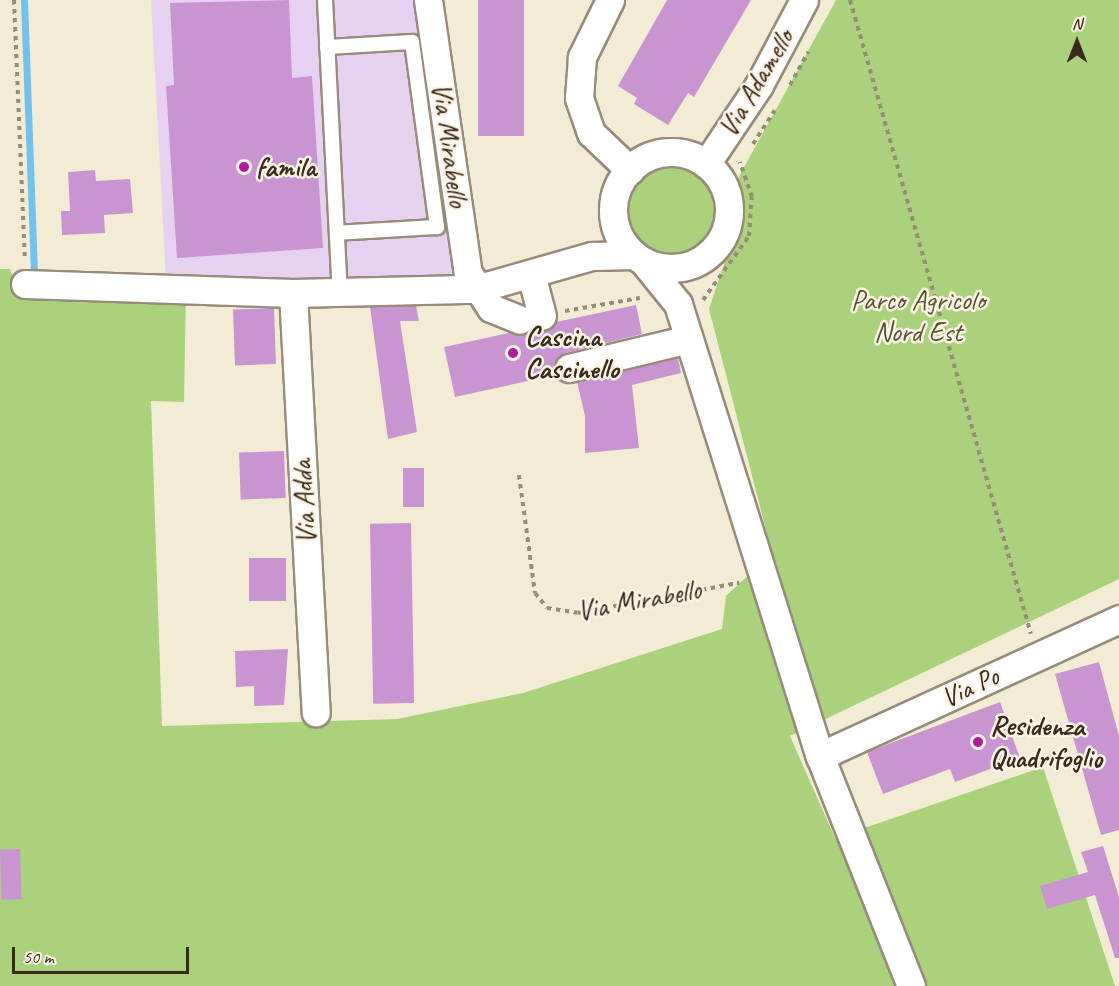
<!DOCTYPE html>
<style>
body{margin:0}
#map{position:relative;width:1119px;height:986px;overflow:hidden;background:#f3ecd4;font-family:Caveat,sans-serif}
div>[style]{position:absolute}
.built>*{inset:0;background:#e6d2f0}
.green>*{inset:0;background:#aad17b}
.round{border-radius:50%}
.stream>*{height:7px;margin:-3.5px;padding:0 3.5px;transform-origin:3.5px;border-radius:3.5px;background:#71c2ed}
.building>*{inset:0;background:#c895d1;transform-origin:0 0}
.path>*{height:4px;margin-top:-2px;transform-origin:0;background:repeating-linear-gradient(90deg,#978b79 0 4.5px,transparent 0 9px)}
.roads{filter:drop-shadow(2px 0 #978b79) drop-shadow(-2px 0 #978b79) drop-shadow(0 2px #978b79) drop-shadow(0 -2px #978b79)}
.lane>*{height:14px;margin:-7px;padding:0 7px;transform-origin:7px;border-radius:7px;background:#fff}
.street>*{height:27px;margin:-13.5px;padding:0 13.5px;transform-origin:13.5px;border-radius:13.5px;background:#fff}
.street>.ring{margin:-13.5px;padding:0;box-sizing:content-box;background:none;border:27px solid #fff;border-radius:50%}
.dots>*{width:16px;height:16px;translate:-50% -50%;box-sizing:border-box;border:3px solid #fcf5e5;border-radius:50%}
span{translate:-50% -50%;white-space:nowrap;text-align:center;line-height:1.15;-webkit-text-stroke:5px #fcf5e5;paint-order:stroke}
.street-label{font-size:28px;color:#3b2a1e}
.poi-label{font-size:28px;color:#3b2a1e;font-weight:700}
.left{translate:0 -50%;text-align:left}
.park-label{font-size:28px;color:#575435}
.north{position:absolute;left:1047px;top:12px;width:60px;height:60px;-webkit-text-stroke:4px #fcf5e5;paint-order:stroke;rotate:0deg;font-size:16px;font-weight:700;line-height:24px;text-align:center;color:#3b2a1e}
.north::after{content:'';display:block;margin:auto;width:21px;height:27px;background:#3b2a1e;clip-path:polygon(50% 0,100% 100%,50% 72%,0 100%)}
.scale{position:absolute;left:12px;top:947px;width:177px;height:27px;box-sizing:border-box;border:3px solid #3b2a1e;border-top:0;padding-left:8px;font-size:18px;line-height:21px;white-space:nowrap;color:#3b2a1e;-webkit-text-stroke:4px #fcf5e5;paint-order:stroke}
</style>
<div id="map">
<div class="built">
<i style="clip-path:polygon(151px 0,419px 0,455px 271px,440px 280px,166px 279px)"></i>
</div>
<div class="green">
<i style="clip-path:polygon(836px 0,1119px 0,1119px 579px,790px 736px,835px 838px,1043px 767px,1115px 986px,0 986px,0 269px,10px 269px,18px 293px,186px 290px,184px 402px,151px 401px,162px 726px,397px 719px,523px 693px,722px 629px,726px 596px,772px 553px,709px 309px,738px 223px,736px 182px)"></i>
<i class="round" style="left:625px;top:164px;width:92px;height:92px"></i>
</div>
<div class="stream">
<i style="left:24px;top:0;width:271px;rotate:87.9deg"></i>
</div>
<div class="building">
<i style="clip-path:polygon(289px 0,292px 78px,312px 76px,323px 248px,177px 258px,166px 86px,174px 85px,170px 3px)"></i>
<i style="left:478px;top:0;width:46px;height:136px"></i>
<i style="clip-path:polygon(667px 0,751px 0,694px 97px,688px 93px,668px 125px,634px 104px,637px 98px,618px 86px)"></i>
<i style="clip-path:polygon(95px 170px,96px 181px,130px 179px,133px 213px,104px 215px,105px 233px,62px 235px,61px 211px,70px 211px,68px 172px)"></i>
<i style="clip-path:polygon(636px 305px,642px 334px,565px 353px,554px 363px,555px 375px,455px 397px,444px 347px,509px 333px,523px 335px,533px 328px,545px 331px,556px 322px)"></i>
<i style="clip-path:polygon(416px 306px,419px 321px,400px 321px,417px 432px,388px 439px,370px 307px)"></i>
<i style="left:274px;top:308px;width:56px;height:41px;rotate:88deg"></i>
<i style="clip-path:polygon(678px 358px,681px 373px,632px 385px,639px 448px,585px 453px,585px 416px,577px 382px)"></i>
<i style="left:284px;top:451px;width:47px;height:45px;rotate:88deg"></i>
<i style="left:403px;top:468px;width:21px;height:39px"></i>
<i style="left:411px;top:523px;width:180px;height:41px;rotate:89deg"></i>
<i style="left:249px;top:558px;width:37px;height:43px"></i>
<i style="clip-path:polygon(288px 649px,284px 705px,254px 706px,254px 686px,236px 687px,235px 651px)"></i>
<i style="clip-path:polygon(1099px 662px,1119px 736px,1119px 830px,1101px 835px,1055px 674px)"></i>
<i style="clip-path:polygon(1000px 702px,1020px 758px,955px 782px,950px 769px,883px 794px,867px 752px)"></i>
<i style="clip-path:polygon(1103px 846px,1119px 897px,1119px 958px,1115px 958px,1095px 895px,1047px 909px,1040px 886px,1088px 872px,1081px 852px)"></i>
<i style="left:20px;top:849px;width:50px;height:20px;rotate:88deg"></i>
</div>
<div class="path">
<i style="left:14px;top:0;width:261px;rotate:87.6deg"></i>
<i style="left:850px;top:0;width:659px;rotate:74.07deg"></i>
<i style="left:790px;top:85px;width:38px;rotate:-61deg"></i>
<i style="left:753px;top:144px;width:40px;rotate:-57.1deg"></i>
<i style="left:703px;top:300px;width:79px;rotate:-54.3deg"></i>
<i style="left:749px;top:236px;width:39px;rotate:-86deg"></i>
<i style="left:752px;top:197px;width:37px;rotate:-109deg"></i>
<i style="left:565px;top:311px;width:76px;rotate:-9.8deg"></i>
<i style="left:519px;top:475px;width:119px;rotate:82.3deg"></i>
<i style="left:535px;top:593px;width:19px;rotate:51deg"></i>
<i style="left:547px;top:608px;width:31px;rotate:9deg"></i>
<i style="left:578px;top:613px;width:164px;rotate:-10.6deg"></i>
</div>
<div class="roads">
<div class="lane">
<i style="left:325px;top:0;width:292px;rotate:87.1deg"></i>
<i style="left:327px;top:47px;width:85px;rotate:-3.4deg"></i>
<i style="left:412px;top:42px;width:187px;rotate:82.3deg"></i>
<i style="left:437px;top:227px;width:100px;rotate:176.6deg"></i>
</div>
<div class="street">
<i style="left:428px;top:0;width:276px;rotate:81.7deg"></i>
<i style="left:468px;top:273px;width:42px;rotate:56.7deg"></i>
<i style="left:491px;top:308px;width:31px;rotate:22deg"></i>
<i style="left:610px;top:0;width:64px;rotate:116.2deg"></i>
<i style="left:582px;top:57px;width:41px;rotate:94.2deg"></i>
<i style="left:579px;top:98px;width:37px;rotate:71deg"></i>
<i style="left:591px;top:133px;width:54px;rotate:43.5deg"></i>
<i class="ring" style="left:613px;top:152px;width:89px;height:89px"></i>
<i style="left:706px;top:164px;width:95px;rotate:-56.1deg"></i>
<i style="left:759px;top:85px;width:96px;rotate:-62.1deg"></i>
<i style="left:644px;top:262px;width:54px;rotate:51deg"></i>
<i style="left:678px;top:304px;width:474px;rotate:72.6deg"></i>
<i style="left:820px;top:756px;width:247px;rotate:68.4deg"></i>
<i style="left:531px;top:274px;width:43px;rotate:75.3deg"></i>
<i style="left:25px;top:284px;width:268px;rotate:1.9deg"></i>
<i style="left:293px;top:293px;width:183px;rotate:-1.3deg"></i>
<i style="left:476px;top:289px;width:121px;rotate:-15.9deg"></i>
<i style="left:592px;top:256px;width:42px;rotate:-1.4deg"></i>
<i style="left:293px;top:293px;width:420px;rotate:86.9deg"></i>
<i style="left:569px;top:368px;width:123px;rotate:-13.6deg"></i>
<i style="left:820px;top:756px;width:329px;rotate:-24.6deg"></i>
</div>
</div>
<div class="dots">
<i style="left:244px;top:167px;background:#b5179e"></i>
<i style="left:513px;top:353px;background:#b5179e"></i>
<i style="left:978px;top:742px;background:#b5179e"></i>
</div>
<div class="street-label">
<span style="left:756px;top:83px;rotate:-59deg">Via Adamello</span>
<span style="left:450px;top:145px;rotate:82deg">Via Mirabello</span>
<span style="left:304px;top:502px;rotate:-93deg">Via Adda</span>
<span style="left:639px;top:600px;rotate:-10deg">Via Mirabello</span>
<span style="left:970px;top:687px;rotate:-25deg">Via Po</span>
</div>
<div class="poi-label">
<span class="left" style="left:256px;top:167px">famila</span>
<span class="left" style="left:525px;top:353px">Cascina<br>Cascinello</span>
<span class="left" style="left:990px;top:742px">Residenza<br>Quadrifoglio</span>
</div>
<div class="park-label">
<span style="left:918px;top:316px">Parco Agricolo<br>Nord Est</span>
</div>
<div class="north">N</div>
<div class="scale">50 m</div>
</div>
